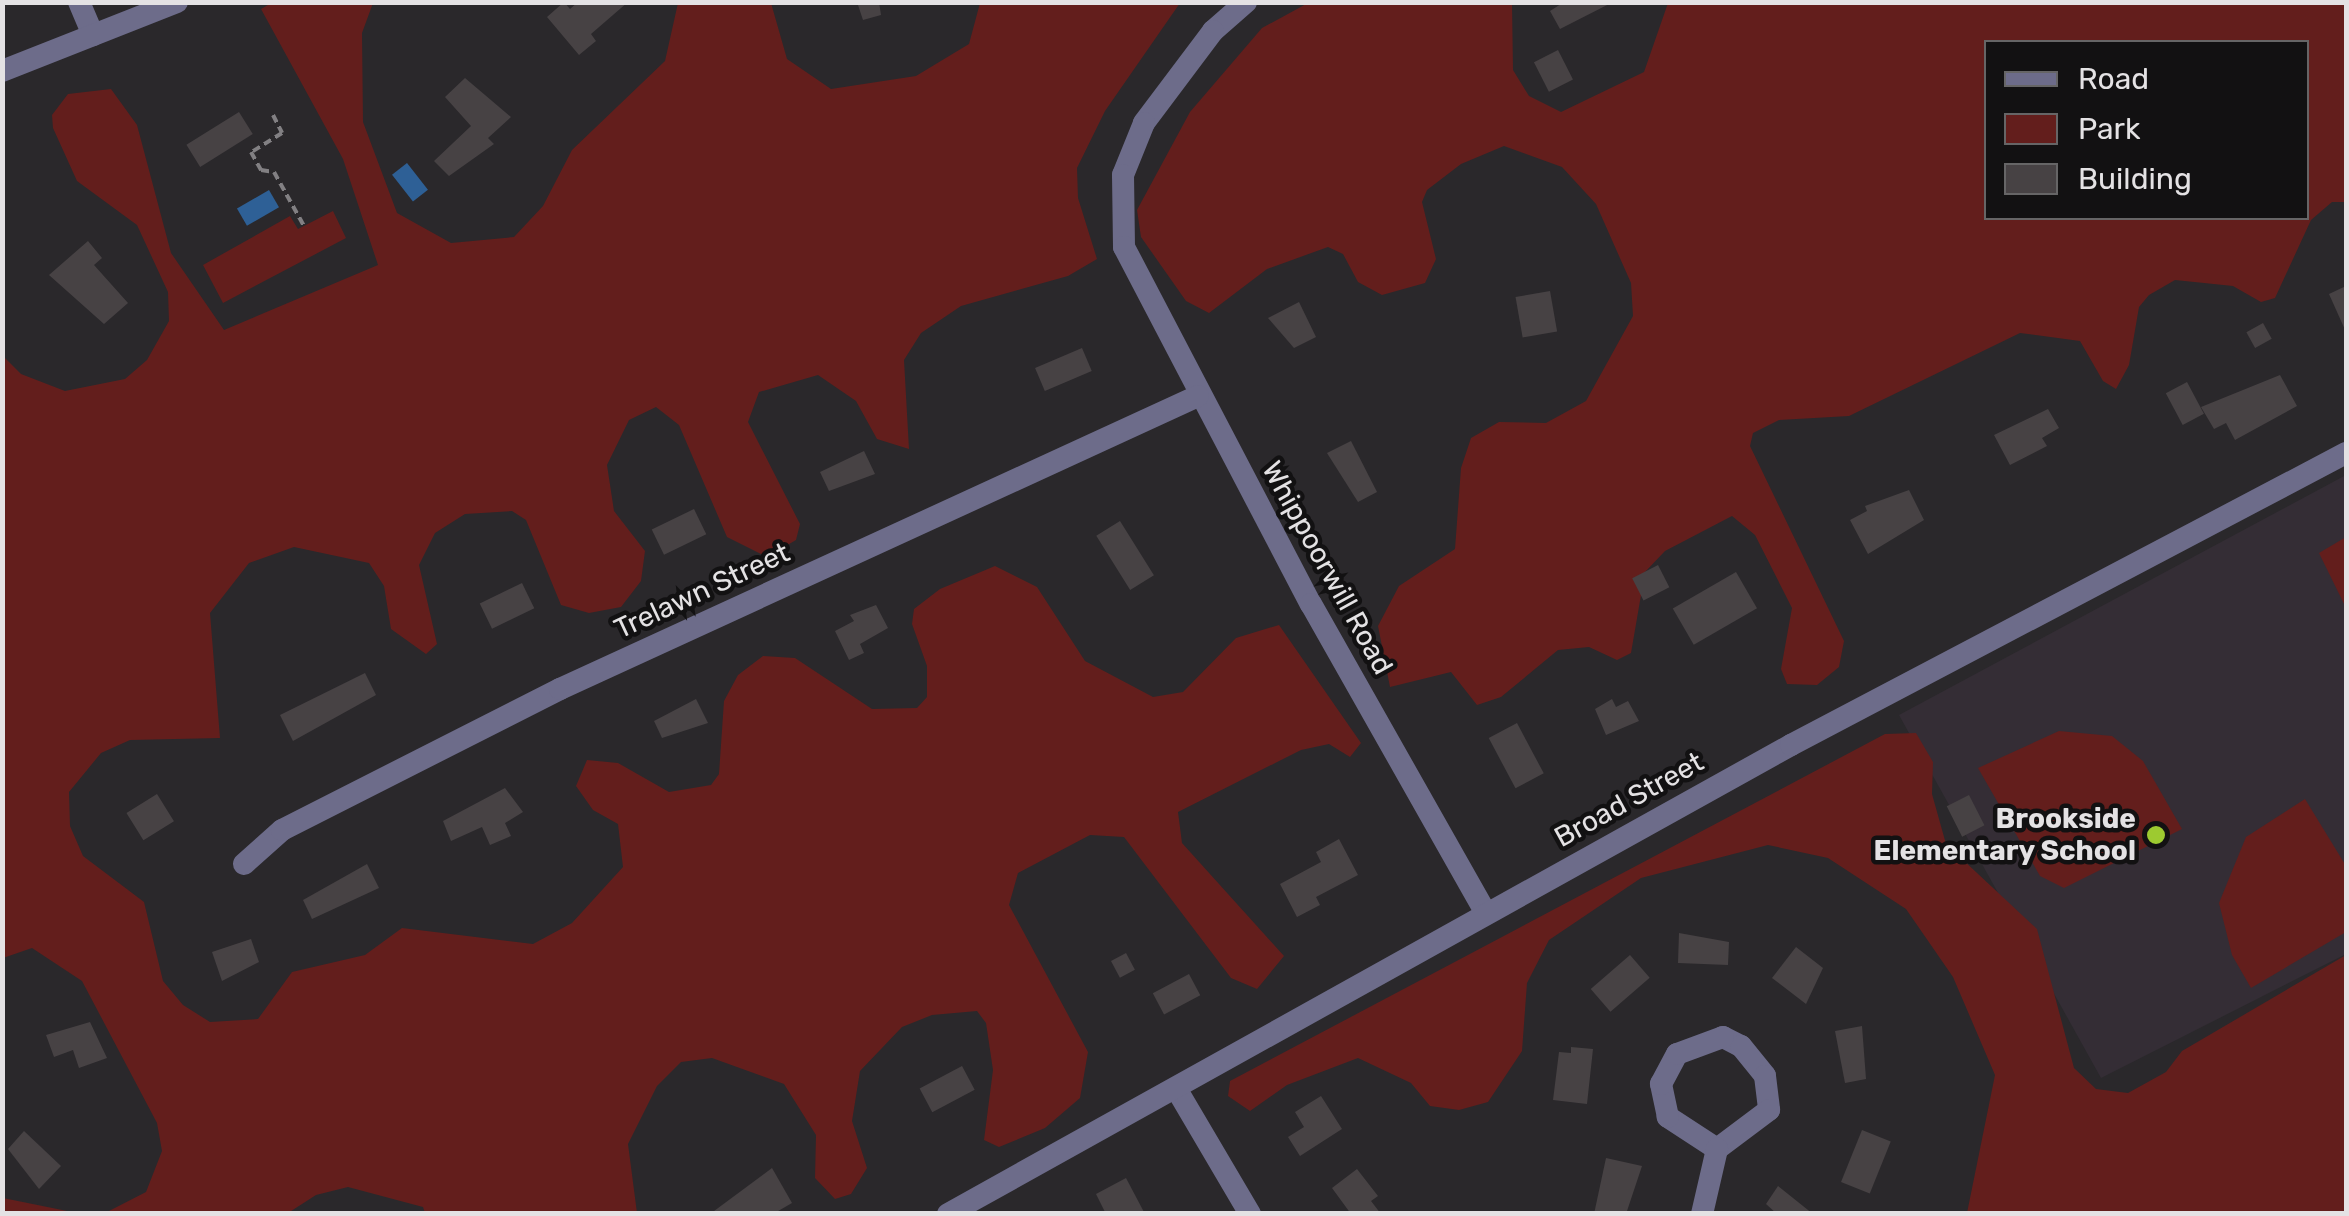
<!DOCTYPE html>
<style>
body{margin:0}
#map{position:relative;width:2349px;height:1216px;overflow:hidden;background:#2a282b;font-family:Rubik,sans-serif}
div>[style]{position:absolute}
.built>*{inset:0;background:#342d35}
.green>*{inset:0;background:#631e1c}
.water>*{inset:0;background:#2e6096;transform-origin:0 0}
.building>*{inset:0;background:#474244;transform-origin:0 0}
.path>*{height:4px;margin-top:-2px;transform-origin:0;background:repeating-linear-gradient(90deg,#828083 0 8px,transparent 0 13px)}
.minor>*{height:22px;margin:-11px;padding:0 11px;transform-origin:11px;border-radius:11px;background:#6d6c8a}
.dots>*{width:28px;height:28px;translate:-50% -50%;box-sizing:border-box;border:5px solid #121112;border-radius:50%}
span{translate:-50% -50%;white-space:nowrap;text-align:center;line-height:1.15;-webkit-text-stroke:9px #121112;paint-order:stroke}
.street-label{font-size:28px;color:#e4e2e4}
.poi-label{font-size:28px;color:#e4e2e4;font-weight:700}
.right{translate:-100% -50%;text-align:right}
.frame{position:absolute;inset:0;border:5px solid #e4e2e4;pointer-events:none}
.legend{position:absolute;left:1984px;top:40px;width:325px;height:180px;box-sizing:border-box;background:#121112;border:2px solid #666566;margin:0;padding:12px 18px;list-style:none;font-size:30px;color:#e4e2e4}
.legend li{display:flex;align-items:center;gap:20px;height:50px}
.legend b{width:50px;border:2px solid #666566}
</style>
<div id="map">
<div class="built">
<i style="clip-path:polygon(2346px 475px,2346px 954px,2101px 1078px,1899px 715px)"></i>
</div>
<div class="green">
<i style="clip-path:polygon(273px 2px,373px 3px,362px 33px,363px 122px,397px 213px,451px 243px,514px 237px,543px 206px,572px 150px,665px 61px,678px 3px,771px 3px,787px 59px,831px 89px,916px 76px,969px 44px,980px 3px,1180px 3px,1105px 111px,1077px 168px,1078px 198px,1097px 259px,1068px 276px,961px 306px,921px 333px,904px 360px,909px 449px,877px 439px,856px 401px,818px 375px,759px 392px,748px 422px,800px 524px,796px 540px,767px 557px,727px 537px,679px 425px,656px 407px,629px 420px,607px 465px,614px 511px,645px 551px,641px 581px,621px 607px,589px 613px,561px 605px,526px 520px,512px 511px,465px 514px,435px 533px,419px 565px,437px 644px,426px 654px,391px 629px,384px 586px,369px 563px,294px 547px,249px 563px,210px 613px,220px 738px,130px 740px,101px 753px,69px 792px,70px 826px,83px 856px,144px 902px,163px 981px,183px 1005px,210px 1022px,258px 1019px,292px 972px,365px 955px,402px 928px,533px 944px,572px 923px,623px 867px,618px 824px,593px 810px,576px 786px,587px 760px,618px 763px,669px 792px,711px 785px,719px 774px,724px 701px,738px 675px,763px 656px,795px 658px,872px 709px,917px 708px,927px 697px,927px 666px,912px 624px,914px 609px,940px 589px,995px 566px,1037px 587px,1085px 661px,1153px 697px,1183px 692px,1236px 638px,1279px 625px,1361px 743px,1350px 757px,1329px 744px,1301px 750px,1178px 812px,1182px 843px,1284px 956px,1257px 989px,1231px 978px,1124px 837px,1090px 835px,1018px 873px,1009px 905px,1088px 1052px,1080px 1098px,1045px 1128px,999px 1147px,984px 1140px,993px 1070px,986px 1023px,977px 1011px,932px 1015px,902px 1027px,860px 1071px,852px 1121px,867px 1168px,851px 1194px,835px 1199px,815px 1178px,816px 1135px,784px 1084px,712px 1058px,681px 1062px,657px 1086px,628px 1144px,637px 1213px,425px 1213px,423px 1207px,348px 1187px,316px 1195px,288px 1213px,83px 1213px,107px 1212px,146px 1192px,162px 1151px,157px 1123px,82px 981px,32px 948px,3px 958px,3px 356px,21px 374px,65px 391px,125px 379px,147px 360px,169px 321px,168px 292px,137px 225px,77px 181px,53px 128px,52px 115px,68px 94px,111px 89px,137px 125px,171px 253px,224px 330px,378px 265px,343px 159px,261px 9px)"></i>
<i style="clip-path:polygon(evenodd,1308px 3px,1512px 3px,1513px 70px,1529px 96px,1561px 112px,1644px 72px,1668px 3px,2346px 3px,2346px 202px,2332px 202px,2311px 220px,2275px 298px,2261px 302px,2233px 286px,2175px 280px,2149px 295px,2139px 307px,2129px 365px,2116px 389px,2103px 381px,2080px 341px,2020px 333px,1849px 416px,1779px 420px,1753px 433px,1750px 446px,1844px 641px,1839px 667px,1817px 685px,1787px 684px,1781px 669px,1792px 608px,1755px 535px,1732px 516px,1665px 551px,1645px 572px,1631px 653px,1617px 660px,1589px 647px,1558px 650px,1501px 697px,1477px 705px,1451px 672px,1390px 687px,1378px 626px,1399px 586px,1455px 549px,1461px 468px,1471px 438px,1499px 422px,1546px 423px,1586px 401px,1633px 316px,1631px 283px,1596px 204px,1562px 167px,1504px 146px,1461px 164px,1427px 190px,1422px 202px,1436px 259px,1425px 283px,1382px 295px,1358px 282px,1343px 254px,1328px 247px,1267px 269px,1209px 313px,1186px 301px,1141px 237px,1137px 210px,1190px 112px,1262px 28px,1308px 3px,1986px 42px,2306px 42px,2306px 218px,1986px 218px,1986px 42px)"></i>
<i style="clip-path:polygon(333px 211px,346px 238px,223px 303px,203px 265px,290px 216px,298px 229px)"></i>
<i style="clip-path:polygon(2346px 537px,2346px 608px,2319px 553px)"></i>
<i style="clip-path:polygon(2059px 731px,2112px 736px,2143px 761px,2182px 829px,2064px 888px,2040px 876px,1978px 768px)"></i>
<i style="clip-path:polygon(1916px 733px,1933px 762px,1932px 794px,1946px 844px,2037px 929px,2074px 1068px,2096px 1089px,2128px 1093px,2166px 1072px,2182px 1051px,2346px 955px,2346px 1213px,1967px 1213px,1995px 1075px,1953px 977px,1906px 909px,1828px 858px,1768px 845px,1641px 878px,1549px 940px,1527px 983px,1522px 1051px,1488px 1102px,1459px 1110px,1430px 1106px,1411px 1083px,1358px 1058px,1287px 1085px,1250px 1111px,1228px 1096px,1230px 1081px,1885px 734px)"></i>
<i style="clip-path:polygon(2305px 799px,2346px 866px,2346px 932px,2251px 988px,2232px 955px,2219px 903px,2246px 837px)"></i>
<i style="clip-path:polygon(2px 1198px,3px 1198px,77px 1213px,3px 1213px)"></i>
</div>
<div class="water">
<i style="left:407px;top:163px;width:34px;height:19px;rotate:52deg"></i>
<i style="left:269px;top:190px;width:20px;height:37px;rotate:60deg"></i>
</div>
<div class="building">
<i style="clip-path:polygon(564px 2px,570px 9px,578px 2px,628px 2px,591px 34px,596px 41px,579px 55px,547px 17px)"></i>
<i style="clip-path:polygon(857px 2px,879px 2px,881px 15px,863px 20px)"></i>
<i style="clip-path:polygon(1564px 2px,1613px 2px,1560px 29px,1550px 11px)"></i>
<i style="left:1558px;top:50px;width:33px;height:27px;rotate:63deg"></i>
<i style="clip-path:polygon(465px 78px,511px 117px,488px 138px,494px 144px,449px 176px,434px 161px,471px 126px,445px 97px)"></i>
<i style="left:239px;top:112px;width:26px;height:62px;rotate:58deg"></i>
<i style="clip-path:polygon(88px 241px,102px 258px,94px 265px,128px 303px,104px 324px,49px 275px)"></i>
<i style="clip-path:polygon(2346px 286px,2346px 332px,2329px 294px)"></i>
<i style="left:1550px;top:291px;width:41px;height:35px;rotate:80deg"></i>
<i style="clip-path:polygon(1299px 302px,1316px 337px,1294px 348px,1268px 318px)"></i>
<i style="left:2263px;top:323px;width:18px;height:19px;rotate:61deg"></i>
<i style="left:1082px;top:348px;width:25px;height:51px;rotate:67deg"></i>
<i style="clip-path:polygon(2280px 375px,2297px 406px,2235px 440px,2226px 423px,2214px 429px,2201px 407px)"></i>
<i style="left:2187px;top:382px;width:36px;height:24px;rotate:62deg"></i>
<i style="clip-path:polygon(2048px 409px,2059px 428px,2042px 438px,2047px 446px,2010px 465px,1994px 435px)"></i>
<i style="clip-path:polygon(1351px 441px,1377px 492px,1358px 502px,1327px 453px)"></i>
<i style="clip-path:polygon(864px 451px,875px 474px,829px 491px,820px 472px)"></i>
<i style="clip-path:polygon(1909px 490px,1924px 520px,1868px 554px,1850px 520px,1867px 511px,1865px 506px)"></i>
<i style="left:694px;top:509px;width:28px;height:47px;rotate:64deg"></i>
<i style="left:1120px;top:521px;width:64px;height:28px;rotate:58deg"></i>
<i style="left:1658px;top:565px;width:25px;height:29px;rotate:63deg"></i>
<i style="left:1736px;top:572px;width:42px;height:73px;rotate:60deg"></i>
<i style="left:522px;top:583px;width:28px;height:47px;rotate:64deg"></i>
<i style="clip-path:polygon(876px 605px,888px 628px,860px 644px,864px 653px,849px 660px,835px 631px,854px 621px,850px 615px)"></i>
<i style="clip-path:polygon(365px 673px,376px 695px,293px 741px,280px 715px)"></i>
<i style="clip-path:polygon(696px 699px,708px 723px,662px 738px,654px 721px)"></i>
<i style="clip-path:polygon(1612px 699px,1616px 707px,1628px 701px,1639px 721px,1606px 735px,1595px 709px)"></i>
<i style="left:1517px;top:723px;width:57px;height:32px;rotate:62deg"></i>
<i style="clip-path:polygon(505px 788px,523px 812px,505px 823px,511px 836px,490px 845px,482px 827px,451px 841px,443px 821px)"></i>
<i style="left:157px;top:794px;width:32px;height:36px;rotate:58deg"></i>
<i style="left:1969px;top:795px;width:34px;height:25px;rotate:63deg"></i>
<i style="clip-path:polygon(1339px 839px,1358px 875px,1316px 897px,1320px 905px,1297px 917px,1280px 884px,1321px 862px,1316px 852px)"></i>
<i style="clip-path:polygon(367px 864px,379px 888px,312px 919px,303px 900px)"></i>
<i style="clip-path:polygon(1679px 933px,1729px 942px,1728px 965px,1678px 963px)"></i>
<i style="clip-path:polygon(251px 939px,259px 962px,222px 981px,212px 952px)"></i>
<i style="clip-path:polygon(1796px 947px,1823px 968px,1806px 1004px,1772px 978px)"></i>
<i style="left:1126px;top:953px;width:19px;height:17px;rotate:62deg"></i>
<i style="left:1630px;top:955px;width:30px;height:52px;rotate:49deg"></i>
<i style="left:1189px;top:974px;width:24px;height:41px;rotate:62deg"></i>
<i style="clip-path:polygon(90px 1022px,107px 1058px,79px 1068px,73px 1050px,54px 1057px,46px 1035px)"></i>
<i style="clip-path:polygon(1862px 1026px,1866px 1079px,1845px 1083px,1835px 1031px)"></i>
<i style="clip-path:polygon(1571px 1047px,1593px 1049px,1587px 1104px,1553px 1100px,1559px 1052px,1571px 1053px)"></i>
<i style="left:962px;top:1066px;width:27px;height:48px;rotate:62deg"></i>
<i style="clip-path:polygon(1321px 1096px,1342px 1129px,1300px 1156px,1288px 1137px,1304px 1127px,1295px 1112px)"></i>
<i style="left:1862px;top:1130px;width:31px;height:56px;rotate:22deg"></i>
<i style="clip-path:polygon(24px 1131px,61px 1166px,39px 1189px,8px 1149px)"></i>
<i style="clip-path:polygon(1606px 1158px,1642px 1166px,1626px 1214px,1594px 1214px)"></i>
<i style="clip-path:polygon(772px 1168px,792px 1203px,773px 1214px,710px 1214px)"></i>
<i style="clip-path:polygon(1357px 1169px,1378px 1196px,1371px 1201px,1381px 1214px,1351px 1214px,1332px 1188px)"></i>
<i style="clip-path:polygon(1126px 1178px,1145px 1214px,1106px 1214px,1096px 1194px)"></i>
<i style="clip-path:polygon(1778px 1186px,1813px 1214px,1777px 1214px,1766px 1204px)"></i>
</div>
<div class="path">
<i style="left:273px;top:115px;width:20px;rotate:63deg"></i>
<i style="left:282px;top:133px;width:36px;rotate:148deg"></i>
<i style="left:251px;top:152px;width:21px;rotate:61deg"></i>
<i style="left:261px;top:170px;width:13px;rotate:9deg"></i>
<i style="left:274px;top:172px;width:62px;rotate:60.9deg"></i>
</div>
<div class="minor">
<i style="left:79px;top:2px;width:36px;rotate:67deg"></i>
<i style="left:1246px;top:2px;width:44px;rotate:138.7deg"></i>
<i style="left:1213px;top:31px;width:115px;rotate:126.9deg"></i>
<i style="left:1144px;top:123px;width:56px;rotate:112deg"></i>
<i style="left:1123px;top:175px;width:72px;rotate:89.2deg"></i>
<i style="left:1124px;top:247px;width:403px;rotate:62.4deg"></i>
<i style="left:1311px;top:604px;width:355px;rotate:60.5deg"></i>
<i style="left:2px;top:71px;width:188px;rotate:-21.5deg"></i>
<i style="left:244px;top:864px;width:51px;rotate:-41.8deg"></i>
<i style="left:282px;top:830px;width:312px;rotate:-26.9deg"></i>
<i style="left:560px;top:689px;width:702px;rotate:-24.67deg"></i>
<i style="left:1723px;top:1037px;width:20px;rotate:27deg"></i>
<i style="left:1741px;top:1046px;width:38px;rotate:51deg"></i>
<i style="left:1765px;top:1076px;width:34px;rotate:83deg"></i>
<i style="left:1769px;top:1110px;width:65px;rotate:143.1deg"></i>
<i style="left:1717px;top:1149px;width:59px;rotate:-146.9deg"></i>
<i style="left:1668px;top:1117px;width:34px;rotate:-102deg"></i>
<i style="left:1661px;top:1084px;width:34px;rotate:-62deg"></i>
<i style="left:1677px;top:1054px;width:49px;rotate:-20.3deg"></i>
<i style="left:1177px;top:1090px;width:144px;rotate:59.5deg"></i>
<i style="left:948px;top:1214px;width:965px;rotate:-29.09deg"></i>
<i style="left:1791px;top:745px;width:627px;rotate:-27.75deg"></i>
<i style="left:1702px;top:1214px;width:67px;rotate:-77deg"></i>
</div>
<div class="dots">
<i style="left:2156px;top:835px;background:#9dca30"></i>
</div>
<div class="street-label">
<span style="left:1327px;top:568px;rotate:61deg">Whippoorwill Road</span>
<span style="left:702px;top:591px;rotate:-25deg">Trelawn Street</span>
<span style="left:1629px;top:800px;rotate:-29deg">Broad Street</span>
</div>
<div class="poi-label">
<span class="right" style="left:2136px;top:835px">Brookside<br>Elementary School</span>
</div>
<div class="frame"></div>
<ul class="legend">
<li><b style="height:12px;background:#6d6c8a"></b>Road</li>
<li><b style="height:28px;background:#631e1c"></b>Park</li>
<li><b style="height:28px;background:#474244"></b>Building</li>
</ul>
</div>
